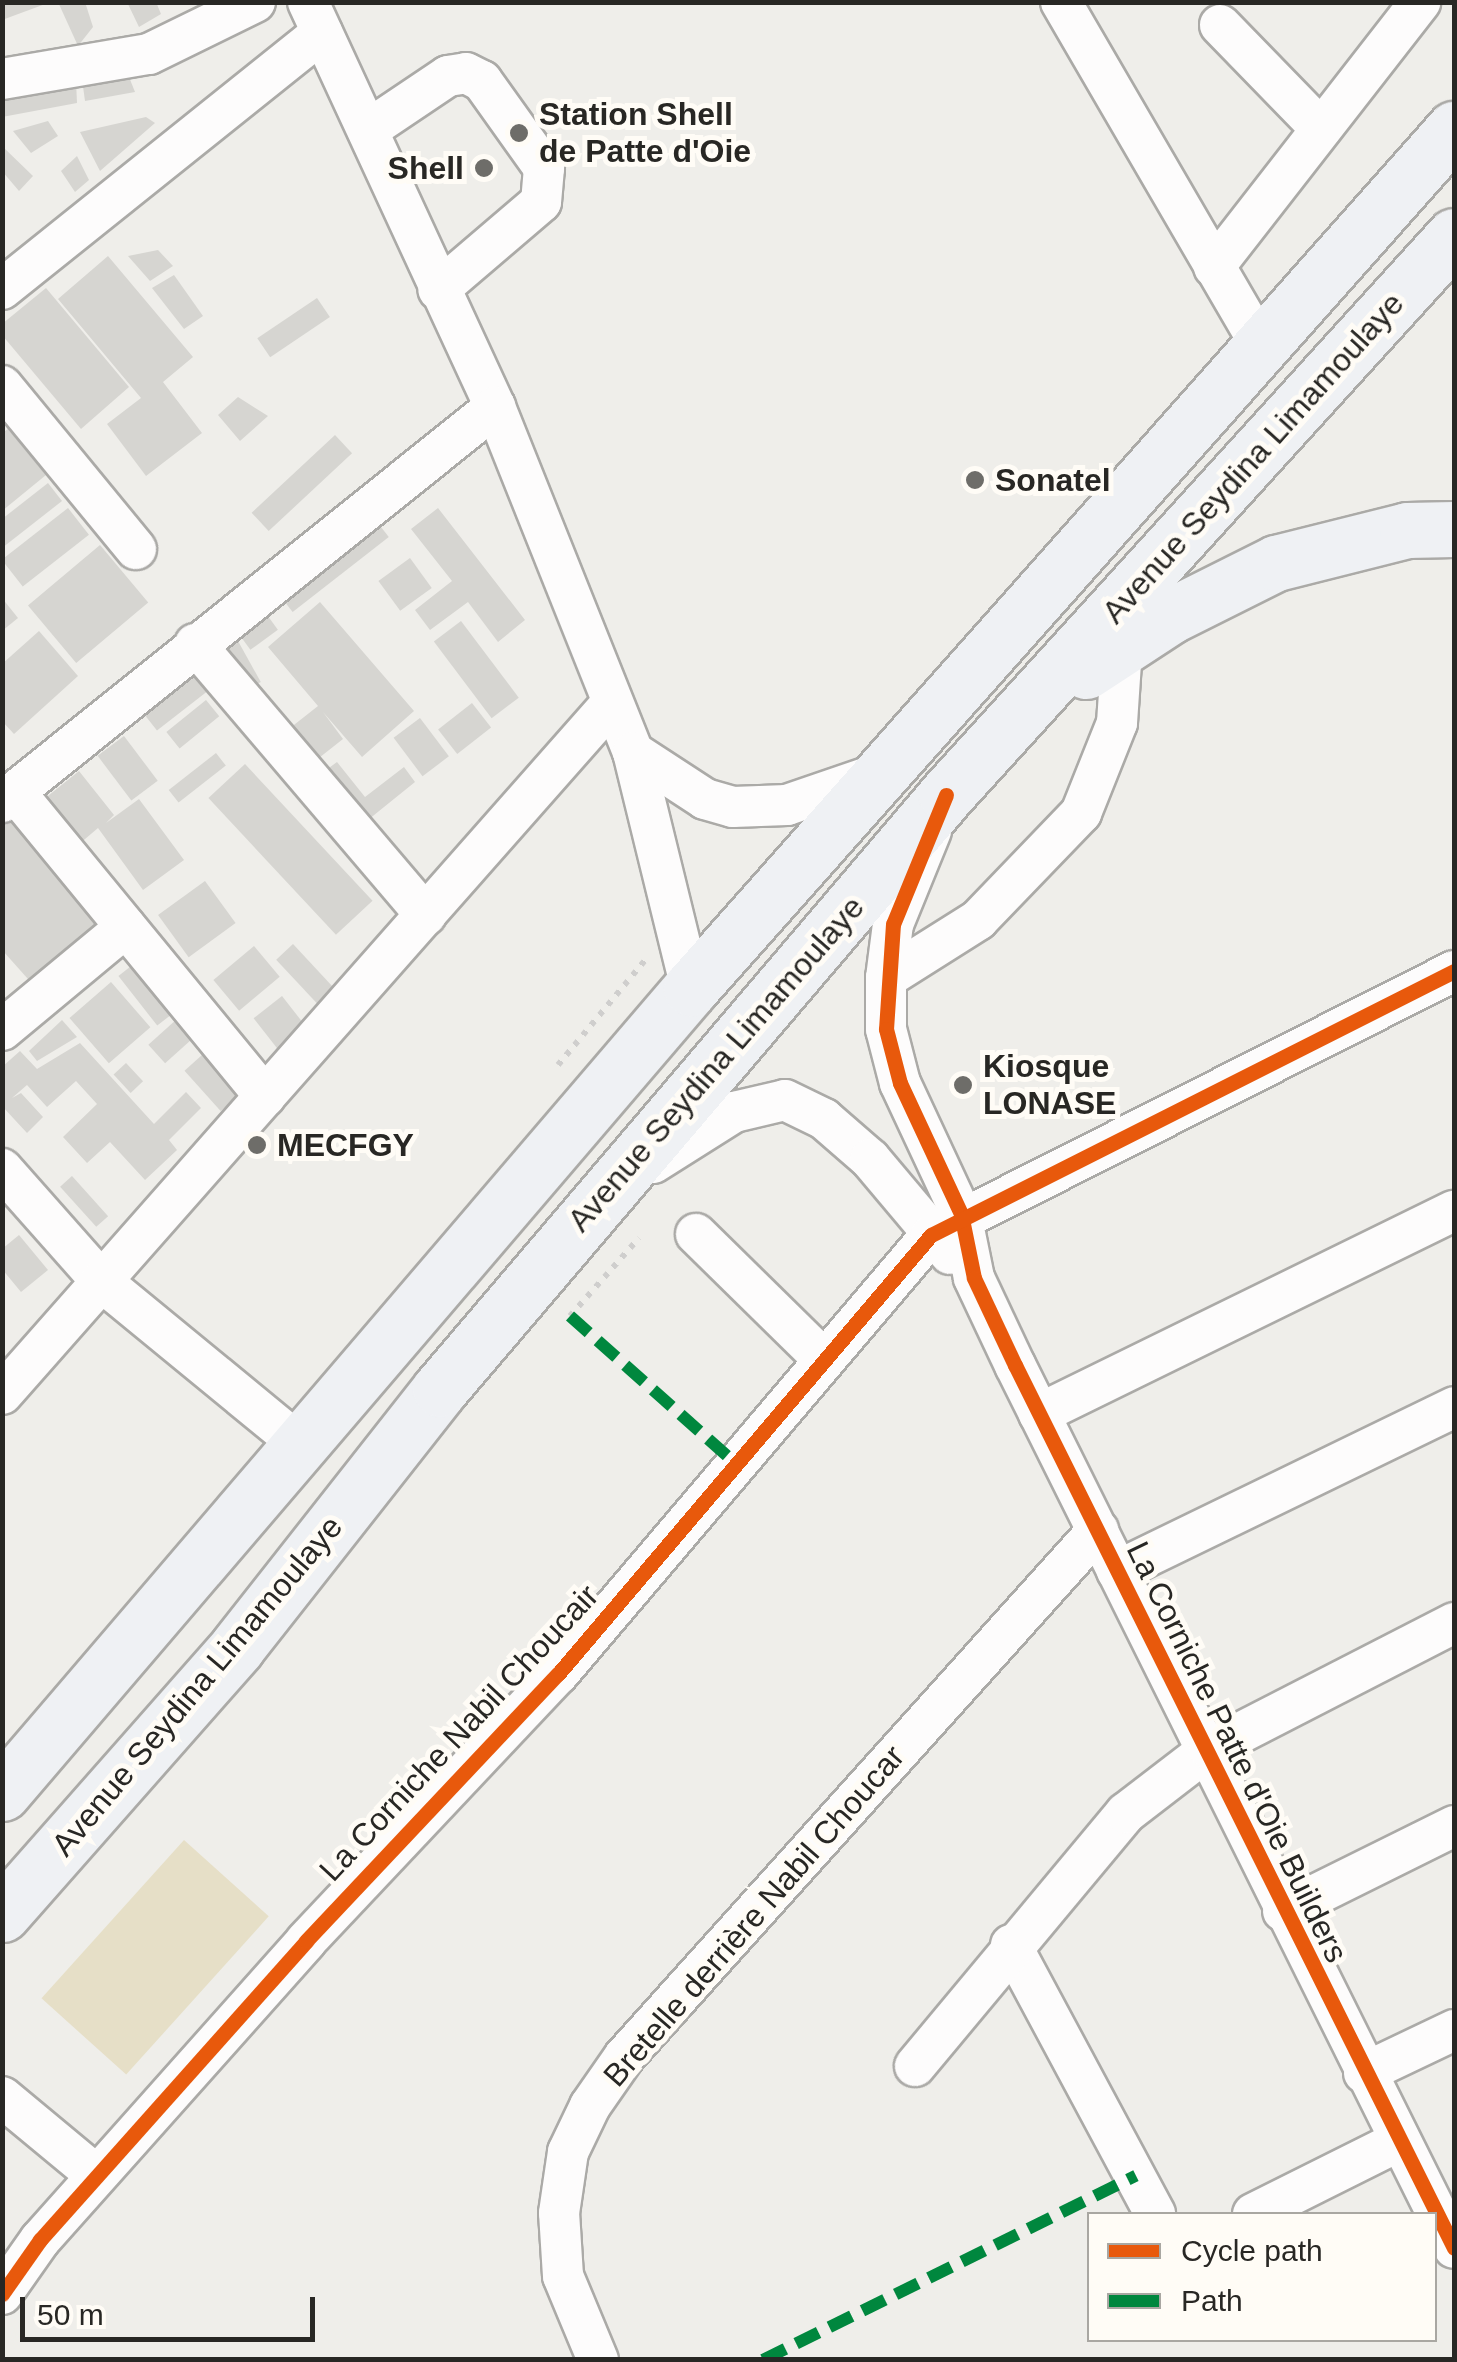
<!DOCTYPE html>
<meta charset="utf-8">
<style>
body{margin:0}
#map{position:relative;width:1457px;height:2362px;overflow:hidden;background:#efeeea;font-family:Helvetica,sans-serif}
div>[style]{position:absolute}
.green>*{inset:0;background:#e6dfc7;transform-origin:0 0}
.building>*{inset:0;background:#d6d5d1;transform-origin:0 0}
.path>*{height:6px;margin-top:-3px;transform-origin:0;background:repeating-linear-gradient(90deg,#cfcecd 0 5px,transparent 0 13px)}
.roads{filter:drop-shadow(2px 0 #abaaa7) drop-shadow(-2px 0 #abaaa7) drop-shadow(0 2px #abaaa7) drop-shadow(0 -2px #abaaa7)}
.minor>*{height:40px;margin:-20px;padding:0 20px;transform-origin:20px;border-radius:20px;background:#fdfcfc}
.highway>*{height:55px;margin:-27.5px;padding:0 27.5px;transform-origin:27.5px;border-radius:27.5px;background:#eff1f4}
.quiet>*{height:12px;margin-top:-6px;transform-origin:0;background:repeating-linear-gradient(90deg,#00873e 0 25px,transparent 0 37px)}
.cycleway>*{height:15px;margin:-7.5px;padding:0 7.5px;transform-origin:7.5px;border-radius:7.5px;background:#e8590c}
.dots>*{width:28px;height:28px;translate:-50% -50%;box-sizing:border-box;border:5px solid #fffcf6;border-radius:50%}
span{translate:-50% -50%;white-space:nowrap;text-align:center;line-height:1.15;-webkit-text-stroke:10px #fffcf6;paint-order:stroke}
.poi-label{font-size:32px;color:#282724;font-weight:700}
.left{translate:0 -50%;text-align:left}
.right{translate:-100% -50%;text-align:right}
.street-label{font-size:32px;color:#282724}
.frame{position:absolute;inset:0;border:5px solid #282724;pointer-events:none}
.legend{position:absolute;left:1087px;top:2212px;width:350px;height:130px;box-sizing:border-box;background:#fffcf6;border:2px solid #a9a7a2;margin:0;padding:12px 18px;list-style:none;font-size:30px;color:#282724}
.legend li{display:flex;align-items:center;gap:20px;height:50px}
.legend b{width:50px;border:2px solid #a9a7a2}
.scale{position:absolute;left:20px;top:2297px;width:295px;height:45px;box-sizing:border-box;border:5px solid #282724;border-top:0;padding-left:12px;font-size:30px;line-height:35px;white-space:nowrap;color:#282724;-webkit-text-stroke:8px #fffcf6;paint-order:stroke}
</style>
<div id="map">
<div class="green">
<i style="left:184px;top:1840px;width:114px;height:213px;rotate:42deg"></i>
</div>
<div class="building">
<i style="clip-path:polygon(2px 2px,48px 2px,48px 3px,2px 20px)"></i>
<i style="clip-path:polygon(58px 2px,85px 2px,93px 27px,78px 46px)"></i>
<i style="clip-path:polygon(127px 2px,156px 2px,161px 14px,139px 27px)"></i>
<i style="clip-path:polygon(127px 72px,135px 92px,85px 101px,82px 79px)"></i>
<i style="clip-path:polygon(76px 81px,77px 103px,2px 117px,2px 91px)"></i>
<i style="clip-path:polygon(146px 117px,155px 123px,100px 171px,80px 132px)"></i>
<i style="clip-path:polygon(48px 121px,58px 136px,31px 153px,13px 131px)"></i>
<i style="clip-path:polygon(2px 146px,33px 176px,19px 191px,2px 171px)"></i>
<i style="clip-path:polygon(77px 156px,89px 180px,75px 192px,61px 171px)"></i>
<i style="clip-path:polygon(158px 250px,173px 266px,150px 281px,128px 256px)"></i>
<i style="clip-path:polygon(108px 256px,193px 357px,163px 382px,202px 433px,146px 476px,107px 424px,141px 398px,58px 299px)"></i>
<i style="clip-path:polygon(174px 275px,203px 316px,184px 329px,152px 288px)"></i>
<i style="clip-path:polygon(46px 288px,129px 387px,81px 429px,2px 335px,2px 324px)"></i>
<i style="left:317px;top:298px;width:23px;height:72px;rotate:56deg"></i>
<i style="clip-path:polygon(238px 397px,268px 416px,240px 441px,218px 415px)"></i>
<i style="clip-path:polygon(8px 429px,46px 475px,2px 511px,2px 433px)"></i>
<i style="left:335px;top:435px;width:25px;height:114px;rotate:47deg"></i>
<i style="clip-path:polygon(48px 483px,62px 501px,2px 548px,2px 519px)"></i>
<i style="left:68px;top:508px;width:34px;height:84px;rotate:52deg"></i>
<i style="clip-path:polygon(438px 508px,525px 620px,498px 642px,468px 602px,430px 630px,415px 610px,452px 581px,411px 529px)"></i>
<i style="left:374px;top:518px;width:24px;height:122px;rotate:52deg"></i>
<i style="left:100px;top:545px;width:75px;height:94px;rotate:50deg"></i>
<i style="left:410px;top:558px;width:37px;height:39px;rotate:54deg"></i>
<i style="clip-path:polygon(2px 598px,18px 618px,2px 631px)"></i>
<i style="clip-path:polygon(320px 602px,414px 711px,362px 757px,323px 712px,343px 739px,310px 765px,285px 732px,318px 706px,268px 647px)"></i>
<i style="left:262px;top:608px;width:27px;height:34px;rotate:54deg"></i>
<i style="left:461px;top:621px;width:96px;height:34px;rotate:53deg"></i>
<i style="clip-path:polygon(39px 631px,78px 676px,14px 734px,2px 721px,2px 664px)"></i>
<i style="left:238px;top:641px;width:47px;height:21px;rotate:61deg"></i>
<i style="left:197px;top:660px;width:31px;height:75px;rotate:52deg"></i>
<i style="left:206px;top:700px;width:21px;height:51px;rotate:51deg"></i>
<i style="left:472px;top:703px;width:31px;height:43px;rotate:52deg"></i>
<i style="left:420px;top:718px;width:48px;height:33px;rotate:53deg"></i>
<i style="left:124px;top:736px;width:56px;height:33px;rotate:53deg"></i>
<i style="left:216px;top:753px;width:16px;height:60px;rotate:52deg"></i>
<i style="clip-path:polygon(337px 762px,365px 797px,404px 767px,415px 782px,358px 828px,318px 776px)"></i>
<i style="left:245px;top:764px;width:187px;height:50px;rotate:47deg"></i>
<i style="clip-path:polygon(79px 771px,114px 815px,106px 823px,139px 799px,184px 860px,143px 890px,98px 828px,78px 845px,43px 800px)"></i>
<i style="clip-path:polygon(12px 807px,112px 918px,36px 988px,3px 951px,3px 815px)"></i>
<i style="left:205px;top:881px;width:52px;height:58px;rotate:54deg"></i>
<i style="left:293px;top:944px;width:60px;height:23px;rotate:47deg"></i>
<i style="left:254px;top:946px;width:40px;height:53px;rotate:50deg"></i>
<i style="left:135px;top:963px;width:63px;height:21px;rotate:52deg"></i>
<i style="left:111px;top:982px;width:60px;height:55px;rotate:49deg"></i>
<i style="left:282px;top:996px;width:41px;height:36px;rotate:52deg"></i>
<i style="left:187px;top:1010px;width:25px;height:52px;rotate:48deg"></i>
<i style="clip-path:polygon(62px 1020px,77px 1037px,37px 1061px,29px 1051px)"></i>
<i style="clip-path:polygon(80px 1043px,154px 1124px,186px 1092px,201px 1108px,169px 1140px,177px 1150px,145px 1180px,110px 1142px,87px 1163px,63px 1137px,97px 1104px,76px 1081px,47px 1107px,27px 1085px,12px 1098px,21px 1093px,43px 1117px,27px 1133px,2px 1106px,2px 1067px,20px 1051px,37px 1069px)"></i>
<i style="left:212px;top:1046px;width:54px;height:37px;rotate:48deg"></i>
<i style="left:126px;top:1063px;width:25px;height:17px;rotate:47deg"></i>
<i style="left:72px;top:1176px;width:54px;height:16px;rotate:48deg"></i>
<i style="clip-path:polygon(19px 1235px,48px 1270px,21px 1292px,2px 1269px,2px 1249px)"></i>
</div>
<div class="path">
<i style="left:558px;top:1065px;width:138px;rotate:-50.3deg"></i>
<i style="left:570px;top:1316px;width:104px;rotate:-48.5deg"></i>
</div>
<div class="roads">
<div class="minor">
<i style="left:308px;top:2px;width:446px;rotate:65.2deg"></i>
<i style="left:495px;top:407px;width:372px;rotate:68.2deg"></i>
<i style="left:633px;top:752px;width:243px;rotate:76.2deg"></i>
<i style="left:1061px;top:2px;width:396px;rotate:59.8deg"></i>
<i style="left:1220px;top:25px;width:145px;rotate:45.8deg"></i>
<i style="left:2px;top:79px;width:149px;rotate:-9.7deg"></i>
<i style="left:149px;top:54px;width:118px;rotate:-26.1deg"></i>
<i style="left:369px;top:129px;width:95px;rotate:-33.9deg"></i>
<i style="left:448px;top:76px;width:18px;rotate:-9deg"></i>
<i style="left:466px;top:73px;width:18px;rotate:27deg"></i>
<i style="left:482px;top:81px;width:107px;rotate:54.5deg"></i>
<i style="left:544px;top:168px;width:34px;rotate:95deg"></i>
<i style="left:541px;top:202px;width:135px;rotate:139.5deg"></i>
<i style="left:1214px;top:267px;width:336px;rotate:-52.1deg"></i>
<i style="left:2px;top:289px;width:410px;rotate:-38.7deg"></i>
<i style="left:2px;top:386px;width:211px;rotate:50.6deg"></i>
<i style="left:195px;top:644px;width:356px;rotate:49.6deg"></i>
<i style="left:633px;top:752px;width:86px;rotate:33.1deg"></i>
<i style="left:705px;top:799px;width:29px;rotate:16deg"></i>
<i style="left:733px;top:807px;width:54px;rotate:-2.1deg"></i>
<i style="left:787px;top:805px;width:98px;rotate:-19deg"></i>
<i style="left:15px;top:792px;width:394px;rotate:50.6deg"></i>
<i style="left:2px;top:802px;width:632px;rotate:-38.7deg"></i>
<i style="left:931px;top:831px;width:100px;rotate:112.2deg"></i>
<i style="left:893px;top:924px;width:54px;rotate:97.4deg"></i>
<i style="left:886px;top:978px;width:51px;rotate:90deg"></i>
<i style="left:886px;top:1029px;width:56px;rotate:75.5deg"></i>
<i style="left:900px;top:1083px;width:145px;rotate:65deg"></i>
<i style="left:961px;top:1214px;width:65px;rotate:78.5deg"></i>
<i style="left:974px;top:1278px;width:96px;rotate:64.8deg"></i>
<i style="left:1015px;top:1365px;width:986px;rotate:63.56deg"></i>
<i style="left:886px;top:978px;width:109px;rotate:-32.2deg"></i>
<i style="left:978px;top:920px;width:149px;rotate:-46.1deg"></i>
<i style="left:1081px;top:813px;width:97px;rotate:-68.2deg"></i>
<i style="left:1117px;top:723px;width:75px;rotate:-86.2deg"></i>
<i style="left:2px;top:1030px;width:161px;rotate:-39.7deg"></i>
<i style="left:653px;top:1163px;width:96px;rotate:-32.2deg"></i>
<i style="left:734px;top:1112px;width:52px;rotate:-13.2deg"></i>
<i style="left:785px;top:1100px;width:43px;rotate:26deg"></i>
<i style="left:824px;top:1119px;width:61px;rotate:41deg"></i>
<i style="left:870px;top:1159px;width:124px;rotate:49.9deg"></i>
<i style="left:2px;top:1169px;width:149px;rotate:48.5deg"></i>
<i style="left:101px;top:1281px;width:255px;rotate:39.4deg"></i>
<i style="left:696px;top:1234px;width:178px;rotate:44.5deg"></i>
<i style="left:2px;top:1394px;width:919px;rotate:-48.57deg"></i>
<i style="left:1039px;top:1414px;width:462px;rotate:-26.1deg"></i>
<i style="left:1117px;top:1571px;width:375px;rotate:-25.9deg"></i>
<i style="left:1283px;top:1911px;width:191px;rotate:-26.4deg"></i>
<i style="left:1011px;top:1945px;width:305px;rotate:61.8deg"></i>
<i style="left:915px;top:2066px;width:329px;rotate:-50.2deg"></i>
<i style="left:1126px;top:1813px;width:105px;rotate:-37.6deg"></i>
<i style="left:1209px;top:1749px;width:276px;rotate:-27.2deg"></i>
<i style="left:1364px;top:2073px;width:100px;rotate:-25.5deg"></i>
<i style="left:2px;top:2097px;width:122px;rotate:39.7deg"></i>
<i style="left:1253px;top:2214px;width:163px;rotate:-26.6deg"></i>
<i style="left:2px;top:2294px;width:66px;rotate:-54.9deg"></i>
<i style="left:40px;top:2240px;width:400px;rotate:-48.3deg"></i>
<i style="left:306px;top:1941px;width:367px;rotate:-46.7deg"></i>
<i style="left:558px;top:1674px;width:576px;rotate:-49.65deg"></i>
<i style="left:931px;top:1235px;width:586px;rotate:-26.78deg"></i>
<i style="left:598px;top:2360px;width:91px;rotate:-112.6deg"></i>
<i style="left:563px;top:2276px;width:63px;rotate:-93.6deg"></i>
<i style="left:559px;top:2213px;width:62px;rotate:-81.6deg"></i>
<i style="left:568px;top:2152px;width:51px;rotate:-64.4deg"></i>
<i style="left:590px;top:2106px;width:60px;rotate:-55.2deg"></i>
<i style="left:624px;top:2057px;width:709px;rotate:-48.03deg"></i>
</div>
<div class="highway">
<i style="left:1086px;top:671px;width:100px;rotate:-33.2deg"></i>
<i style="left:1170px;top:616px;width:119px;rotate:-26.6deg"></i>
<i style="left:1276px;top:563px;width:135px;rotate:-14.1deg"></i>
<i style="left:1407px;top:530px;width:47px;rotate:-1.2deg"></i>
<i style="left:2px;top:1793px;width:1060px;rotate:-49.44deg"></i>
<i style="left:691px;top:988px;width:1149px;rotate:-48.39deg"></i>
<i style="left:2px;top:1914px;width:356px;rotate:-48.6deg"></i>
<i style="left:237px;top:1647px;width:328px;rotate:-51.8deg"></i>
<i style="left:440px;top:1389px;width:780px;rotate:-49.57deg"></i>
<i style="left:946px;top:795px;width:755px;rotate:-47.74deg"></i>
</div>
</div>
<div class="quiet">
<i style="left:570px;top:1316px;width:220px;rotate:41.7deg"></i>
<i style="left:763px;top:2360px;width:416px;rotate:-26.3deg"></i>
</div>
<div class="cycleway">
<i style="left:946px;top:795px;width:139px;rotate:112.3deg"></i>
<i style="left:893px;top:924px;width:105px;rotate:93.8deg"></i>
<i style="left:886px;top:1029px;width:56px;rotate:75.5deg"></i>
<i style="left:900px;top:1083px;width:145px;rotate:65deg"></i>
<i style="left:961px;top:1214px;width:65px;rotate:78.5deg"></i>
<i style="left:974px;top:1278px;width:96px;rotate:64.8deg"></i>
<i style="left:1015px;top:1365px;width:986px;rotate:63.56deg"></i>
<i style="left:2px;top:2294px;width:66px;rotate:-54.9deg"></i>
<i style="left:40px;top:2240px;width:400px;rotate:-48.3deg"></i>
<i style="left:306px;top:1941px;width:367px;rotate:-46.7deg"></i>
<i style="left:558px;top:1674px;width:576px;rotate:-49.65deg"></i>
<i style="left:931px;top:1235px;width:586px;rotate:-26.78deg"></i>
</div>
<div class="dots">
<i style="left:519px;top:133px;background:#6e6d69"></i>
<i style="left:484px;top:168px;background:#6e6d69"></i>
<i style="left:975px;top:480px;background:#6e6d69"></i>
<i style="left:963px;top:1085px;background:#6e6d69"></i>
<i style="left:257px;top:1145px;background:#6e6d69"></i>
</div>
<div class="poi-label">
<span class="left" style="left:539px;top:133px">Station Shell<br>de Patte d'Oie</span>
<span class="right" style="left:464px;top:168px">Shell</span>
<span class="left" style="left:995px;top:480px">Sonatel</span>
<span class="left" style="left:983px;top:1085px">Kiosque<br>LONASE</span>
<span class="left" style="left:277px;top:1145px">MECFGY</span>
</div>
<div class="street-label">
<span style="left:1253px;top:458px;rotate:-48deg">Avenue Seydina Limamoulaye</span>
<span style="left:716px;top:1064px;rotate:-49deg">Avenue Seydina Limamoulaye</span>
<span style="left:197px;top:1686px;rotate:-50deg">Avenue Seydina Limamoulaye</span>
<span style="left:459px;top:1733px;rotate:-47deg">La Corniche Nabil Choucair</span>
<span style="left:1237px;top:1752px;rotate:64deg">La Corniche Patte d'Oie Builders</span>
<span style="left:754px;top:1916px;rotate:-49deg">Bretelle derrière Nabil Choucar</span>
</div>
<div class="frame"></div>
<ul class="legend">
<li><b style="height:12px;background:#e8590c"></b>Cycle path</li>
<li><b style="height:12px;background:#00873e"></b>Path</li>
</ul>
<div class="scale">50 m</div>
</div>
